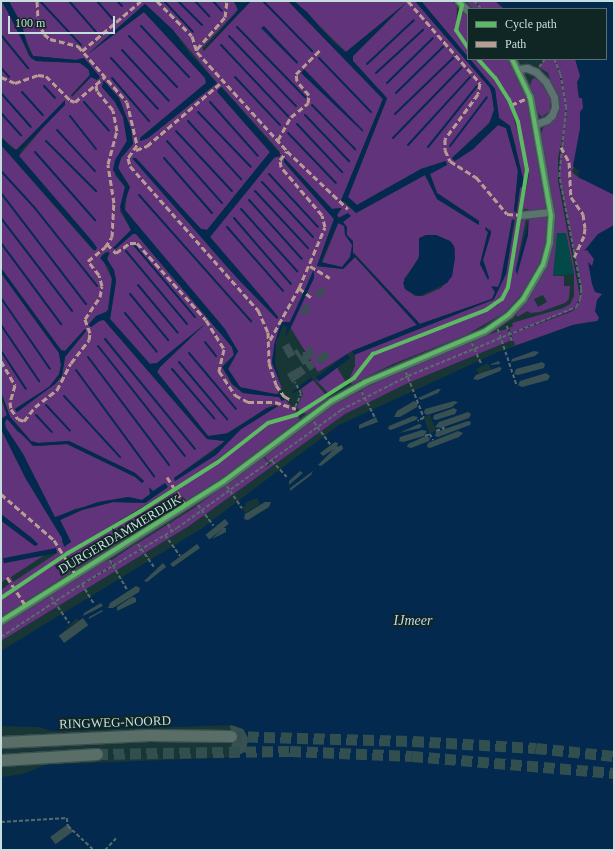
<!DOCTYPE html>
<style>
body{margin:0}
#map{position:relative;width:615px;height:851px;overflow:hidden;background:#173635;font-family:Georgia,serif}
div>[style]{position:absolute}
.built>*{inset:0;background:#034948}
.green>*{inset:0;background:#60337a;transform-origin:0 0}
.water>*{inset:0;background:#032a4e;transform-origin:0 0}
.pier>*{inset:0;background:#173635;transform-origin:0 0}
.stream>*{height:2px;margin:-1px;padding:0 1px;transform-origin:1px;border-radius:1px;background:#032a4e}
.building>*{inset:0;background:#385052;transform-origin:0 0}
.highway-tunnel>*{height:11px;margin-top:-5.5px;transform-origin:0;background:repeating-linear-gradient(90deg,#314f4e 0 11px,transparent 0 16.5px)}
.path>*{height:1.5px;margin-top:-0.75px;transform-origin:0;background:repeating-linear-gradient(90deg,#566b6a 0 4px,transparent 0 6px)}
.roads{filter:drop-shadow(1px 0 #3a4f4f) drop-shadow(-1px 0 #3a4f4f) drop-shadow(0 1px #3a4f4f) drop-shadow(0 -1px #3a4f4f)}
.minor>*{height:7px;margin:-3.5px;padding:0 3.5px;transform-origin:3.5px;border-radius:3.5px;background:#5d7271}
.highway>*{height:11px;margin:-5.5px;padding:0 5.5px;transform-origin:5.5px;border-radius:5.5px;background:#586e67}
.quiet>*{height:3px;margin-top:-1.5px;transform-origin:0;background:repeating-linear-gradient(90deg,#b99d93 0 6px,transparent 0 9px)}
.cycleway>*{height:4px;margin:-2px;padding:0 2px;transform-origin:2px;border-radius:2px;background:#5cba63}
span{translate:-50% -50%;white-space:nowrap;text-align:center;line-height:1.15;-webkit-text-stroke:4px #102625;paint-order:stroke}
.street-label{font-size:13px;color:#c6dfde}
.water-label{font-size:14px;color:#c6d7ec;font-style:italic}
.frame{position:absolute;inset:0;border:2px solid #c6dfde;pointer-events:none}
.legend{position:absolute;left:467px;top:8px;width:140px;height:52px;box-sizing:border-box;background:#102625;border:1px solid #59706f;margin:0;padding:5px 7px;list-style:none;font-size:12px;color:#c6dfde}
.legend li{display:flex;align-items:center;gap:8px;height:20px}
.legend b{width:20px;border:1px solid #59706f}
.scale{position:absolute;left:8px;top:16px;width:107px;height:18px;box-sizing:border-box;border:2px solid #c6dfde;border-top:0;padding-left:5px;font-size:12px;line-height:14px;white-space:nowrap;color:#c6dfde;-webkit-text-stroke:3px #102625;paint-order:stroke}
</style>
<div id="map">
<div class="built">
<i style="clip-path:polygon(556px 233px,566px 233px,574px 274px,553px 276px)"></i>
</div>
<div class="green">
<i style="clip-path:polygon(evenodd,1px 1px,17px 26px,29px 56px,36px 61px,80px 63px,88px 68px,90px 75px,71px 95px,72px 97px,91px 77px,97px 79px,100px 77px,84px 58px,76px 60px,33px 56px,9px 1px,234px 1px,238px 10px,202px 48px,204px 51px,251px 1px,288px 1px,383px 99px,341px 200px,356px 213px,425px 175px,437px 199px,479px 225px,479px 221px,437px 193px,430px 174px,441px 168px,446px 161px,421px 169px,357px 205px,348px 197px,387px 99px,353px 61px,353px 56px,406px 3px,346px 52px,294px 1px,415px 1px,490px 88px,492px 95px,494px 110px,491px 121px,452px 158px,453px 160px,472px 150px,498px 125px,506px 128px,518px 171px,514px 211px,517px 212px,520px 188px,524px 185px,515px 144px,510px 126px,499px 118px,495px 89px,470px 59px,477px 59px,500px 87px,510px 105px,523px 151px,526px 178px,507px 285px,500px 300px,486px 309px,370px 354px,358px 373px,349px 380px,355px 366px,355px 354px,493px 300px,506px 274px,515px 220px,512px 220px,503px 275px,498px 287px,494px 287px,495px 292px,492px 299px,420px 324px,354px 253px,342px 267px,322px 263px,340px 219px,337px 215px,342px 208px,332px 209px,284px 158px,284px 162px,334px 219px,317px 266px,343px 269px,355px 257px,417px 325px,352px 351px,318px 372px,290px 327px,316px 271px,290px 322px,282px 322px,272px 359px,282px 388px,277px 394px,245px 390px,240px 387px,228px 369px,238px 351px,125px 210px,128px 184px,118px 168px,121px 158px,133px 144px,131px 129px,119px 98px,103px 81px,102px 87px,115px 102px,123px 117px,127px 141px,120px 152px,115px 175px,125px 187px,120px 211px,131px 230px,113px 248px,116px 249px,133px 233px,136px 234px,232px 347px,234px 355px,223px 366px,232px 384px,243px 393px,279px 397px,282px 401px,285px 399px,297px 413px,269px 421px,199px 473px,67px 552px,1px 597px,1px 590px,9px 584px,6px 579px,1px 583px,1px 520px,35px 546px,38px 544px,1px 514px,1px 429px,26px 479px,62px 538px,62px 543px,71px 542px,60px 520px,82px 510px,113px 502px,145px 503px,168px 487px,151px 494px,142px 500px,128px 497px,75px 509px,55px 518px,23px 454px,6px 428px,5px 420px,8px 419px,17px 431px,38px 446px,67px 444px,136px 477px,142px 483px,144px 481px,135px 473px,69px 441px,38px 443px,31px 441px,10px 417px,1px 392px,1px 273px,59px 353px,61px 365px,59px 374px,49px 387px,15px 409px,17px 412px,55px 384px,62px 376px,65px 357px,86px 331px,85px 329px,65px 351px,61px 350px,1px 268px,1px 145px,93px 250px,97px 248px,19px 156px,66px 100px,16px 150px,1px 137px,1px 1px,145px 4px,173px 30px,217px 83px,148px 138px,140px 141px,140px 138px,206px 83px,205px 78px,144px 12px,88px 54px,145px 4px,1px 1px,222px 87px,280px 152px,280px 157px,274px 157px,210px 237px,278px 317px,277px 319px,227px 267px,132px 158px,201px 229px,207px 230px,270px 152px,217px 92px,222px 87px,1px 1px,485px 229px,491px 230px,491px 233px,483px 260px,489px 278px,480px 264px,488px 232px,485px 229px,1px 1px,436px 235px,450px 241px,455px 249px,452px 276px,441px 288px,423px 296px,415px 296px,404px 288px,404px 279px,418px 260px,421px 243px,436px 235px,1px 1px,106px 252px,110px 253px,107px 259px,116px 278px,110px 319px,150px 364px,157px 363px,205px 324px,160px 367px,157px 372px,208px 436px,224px 435px,267px 408px,274px 405px,278px 406px,241px 429px,229px 441px,175px 481px,174px 478px,225px 441px,207px 439px,104px 320px,101px 320px,91px 327px,96px 316px,105px 313px,108px 309px,112px 279px,101px 256px,106px 252px,1px 1px,55px 548px,57px 553px,13px 582px,11px 577px,55px 548px)"></i>
<i style="clip-path:polygon(421px 1px,452px 1px,457px 7px,456px 31px,468px 49px,468px 57px)"></i>
<i style="clip-path:polygon(466px 1px,473px 1px,481px 9px,473px 9px)"></i>
<i style="clip-path:polygon(evenodd,475px 1px,614px 1px,614px 350px,590px 322px,573px 325px,511px 347px,515px 345px,511px 334px,573px 311px,581px 299px,581px 286px,560px 182px,560px 158px,567px 113px,561px 75px,555px 59px,606px 59px,606px 9px,483px 9px,475px 1px,574px 166px,582px 175px,586px 180px,579px 178px,572px 172px,574px 166px)"></i>
<i style="clip-path:polygon(463px 11px,468px 16px,468px 46px,460px 36px,457px 27px,460px 14px)"></i>
<i style="clip-path:polygon(480px 59px,508px 59px,526px 95px,547px 210px,528px 212px,528px 209px,524px 209px,522px 211px,529px 174px,520px 128px,505px 90px)"></i>
<i style="clip-path:polygon(evenodd,545px 59px,553px 59px,557px 65px,565px 101px,566px 120px,558px 158px,558px 181px,580px 297px,573px 310px,511px 333px,509px 328px,513px 326px,512px 323px,563px 308px,570px 304px,574px 296px,574px 274px,566px 233px,557px 233px,553px 276px,564px 276px,564px 286px,570px 286px,569px 299px,565px 303px,540px 312px,530px 313px,528px 311px,517px 317px,516px 312px,530px 295px,543px 274px,554px 232px,553px 206px,541px 135px,543px 128px,557px 115px,559px 104px,548px 73px,539px 67px,545px 59px,543px 295px,547px 302px,538px 307px,534px 299px,543px 295px)"></i>
<i style="clip-path:polygon(533px 78px,539px 80px,551px 98px,550px 111px,542px 117px,537px 112px,530px 85px)"></i>
<i style="clip-path:polygon(evenodd,547px 215px,545px 243px,538px 267px,521px 295px,504px 313px,466px 335px,393px 364px,352px 384px,350px 382px,359px 374px,373px 355px,475px 316px,498px 305px,509px 288px,521px 217px,547px 215px,529px 218px,528px 235px,515px 273px,526px 219px,529px 218px)"></i>
<i style="clip-path:polygon(507px 329px,512px 340px,408px 383px,345px 414px,189px 526px,1px 641px,1px 626px,49px 596px,54px 603px,50px 595px,97px 565px,110px 560px,113px 565px,63px 596px,147px 546px,142px 549px,138px 543px,194px 508px,260px 460px,264px 458px,268px 463px,266px 467px,279px 457px,269px 463px,265px 457px,277px 446px,334px 405px,361px 391px,365px 398px,362px 390px,370px 386px,405px 370px,408px 378px,406px 370px,440px 356px,439px 353px,471px 343px,475px 349px,473px 342px,498px 331px,502px 338px,499px 331px)"></i>
<i style="clip-path:polygon(336px 366px,346px 382px,328px 393px,316px 380px)"></i>
<i style="clip-path:polygon(313px 380px,326px 395px,300px 411px,297px 407px,303px 394px,301px 389px)"></i>
<i style="clip-path:polygon(327px 397px,327px 400px,307px 414px,301px 413px)"></i>
<i style="clip-path:polygon(1px 399px,7px 415px,1px 420px)"></i>
<i style="clip-path:polygon(299px 415px,299px 420px,238px 468px,187px 501px,182px 496px,180px 506px,149px 526px,76px 569px,67px 555px,169px 496px,223px 459px,259px 430px,272px 423px)"></i>
<i style="left:137px;top:543px;width:7px;height:31px;rotate:56deg"></i>
<i style="clip-path:polygon(63px 557px,71px 572px,1px 617px,1px 599px)"></i>
</div>
<div class="water">
<i style="clip-path:polygon(2px 1px,9px 1px,22px 25px,28px 48px,33px 56px,76px 60px,84px 58px,100px 77px,97px 80px,91px 77px,71px 96px,90px 75px,89px 70px,80px 63px,36px 61px,31px 58px)"></i>
<i style="clip-path:polygon(234px 1px,242px 3px,251px 1px,202px 52px,238px 10px)"></i>
<i style="clip-path:polygon(288px 1px,294px 1px,307px 12px,333px 42px,346px 52px,406px 3px,353px 56px,353px 61px,387px 98px,348px 197px,357px 205px,421px 169px,446px 161px,447px 165px,430px 174px,437px 193px,479px 221px,479px 225px,437px 199px,425px 175px,356px 213px,346px 202px,341px 201px,383px 99px)"></i>
<i style="clip-path:polygon(415px 1px,421px 1px,495px 89px,499px 118px,510px 126px,523px 178px,524px 185px,520px 188px,516px 213px,514px 211px,518px 171px,506px 128px,498px 125px,472px 150px,455px 161px,452px 158px,489px 124px,494px 110px,492px 95px,490px 88px)"></i>
<i style="clip-path:polygon(495px 1px,614px 1px,614px 195px,580px 178px,577px 173px,580px 172px,573px 166px,580px 128px,580px 112px,583px 108px,582px 98px,579px 98px,578px 92px,577px 82px,580px 76px,575px 59px,606px 59px,606px 9px,504px 9px)"></i>
<i style="clip-path:polygon(145px 4px,173px 30px,189px 53px,217px 83px,148px 138px,140px 141px,140px 138px,206px 83px,205px 78px,144px 12px,88px 54px)"></i>
<i style="clip-path:polygon(264px 26px,298px 62px,297px 64px,261px 28px)"></i>
<i style="clip-path:polygon(304px 69px,363px 130px,363px 132px,301px 73px)"></i>
<i style="clip-path:polygon(104px 81px,119px 98px,131px 129px,133px 144px,121px 158px,118px 168px,130px 187px,124px 204px,125px 210px,225px 329px,238px 351px,228px 369px,240px 387px,280px 395px,285px 399px,282px 401px,279px 397px,243px 393px,232px 384px,222px 367px,234px 355px,232px 347px,136px 234px,133px 234px,115px 249px,113px 248px,131px 230px,120px 207px,125px 187px,113px 170px,115px 160px,127px 141px,123px 117px,115px 102px,102px 87px)"></i>
<i style="clip-path:polygon(221px 87px,281px 155px,274px 158px,210px 237px,267px 303px,278px 317px,277px 319px,239px 280px,132px 158px,136px 158px,201px 229px,207px 230px,270px 152px,217px 91px)"></i>
<i style="clip-path:polygon(65px 100px,65px 105px,21px 150px,19px 156px,93px 242px,97px 248px,95px 251px,1px 145px,1px 137px,11px 148px,17px 150px)"></i>
<i style="clip-path:polygon(evenodd,284px 158px,332px 209px,341px 208px,337px 215px,338px 218px,348px 213px,351px 216px,343px 222px,347px 227px,347px 235px,353px 241px,353px 253px,420px 324px,492px 299px,495px 292px,491px 286px,498px 287px,500px 283px,512px 220px,514px 219px,506px 274px,494px 299px,354px 355px,352px 351px,417px 325px,355px 257px,343px 269px,317px 266px,334px 219px,284px 162px,284px 158px,338px 223px,344px 226px,345px 235px,352px 245px,350px 257px,342px 267px,321px 262px,338px 223px)"></i>
<i style="clip-path:polygon(528px 223px,528px 235px,517px 275px,516px 270px)"></i>
<i style="clip-path:polygon(614px 225px,614px 850px,1px 850px,1px 777px,23px 774px,45px 765px,235px 757px,245px 752px,249px 741px,244px 730px,234px 725px,52px 731px,38px 727px,1px 726px,1px 651px,201px 529px,339px 425px,496px 353px,573px 325px,597px 321px,599px 318px,595px 311px,597px 300px,602px 294px,595px 292px,592px 284px,588px 262px,592px 266px,594px 259px,587px 250px,584px 251px,598px 234px)"></i>
<i style="clip-path:polygon(486px 227px,491px 233px,483px 260px,489px 278px,488px 280px,480px 264px,488px 232px,485px 229px)"></i>
<i style="clip-path:polygon(426px 235px,436px 235px,450px 241px,454px 246px,455px 258px,452px 276px,447px 283px,419px 296px,406px 290px,403px 283px,419px 257px,419px 238px)"></i>
<i style="clip-path:polygon(109px 251px,107px 259px,114px 270px,116px 282px,110px 319px,150px 364px,157px 363px,205px 324px,160px 367px,157px 372px,208px 436px,229px 433px,267px 408px,278px 406px,241px 429px,216px 455px,175px 481px,174px 478px,212px 452px,225px 441px,207px 439px,104px 320px,99px 321px,91px 327px,88px 325px,96px 316px,108px 311px,112px 279px,109px 268px,100px 258px)"></i>
<i style="clip-path:polygon(1px 268px,61px 350px,65px 351px,85px 329px,86px 331px,65px 357px,62px 376px,55px 384px,17px 412px,15px 409px,49px 387px,59px 375px,61px 365px,59px 353px,1px 273px)"></i>
<i style="clip-path:polygon(314px 269px,314px 278px,292px 325px,285px 338px,287px 327px,283px 325px,276px 343px,275px 363px,282px 388px,272px 363px,274px 345px,281px 322px,290px 322px)"></i>
<i style="left:347px;top:354px;width:5px;height:39px;rotate:53deg"></i>
<i style="clip-path:polygon(311px 377px,313px 380px,292px 394px,292px 392px)"></i>
<i style="clip-path:polygon(1px 392px,10px 417px,31px 441px,38px 443px,69px 441px,135px 473px,144px 481px,142px 483px,135px 477px,67px 444px,33px 446px,7px 419px,4px 424px,6px 428px,23px 454px,55px 517px,98px 502px,128px 497px,142px 500px,150px 494px,149px 487px,153px 491px,165px 483px,168px 487px,145px 503px,113px 502px,82px 510px,60px 520px,71px 542px,64px 547px,62px 538px,26px 479px,1px 429px,1px 419px,7px 415px)"></i>
<i style="clip-path:polygon(1px 514px,32px 538px,38px 544px,35px 546px,4px 523px,1px 520px)"></i>
<i style="left:56px;top:548px;width:5px;height:54px;rotate:79deg"></i>
</div>
<div class="pier">
<i style="left:488px;top:363px;width:7px;height:13px;rotate:63deg"></i>
<i style="left:430px;top:415px;width:17px;height:7px;rotate:69deg"></i>
<i style="clip-path:polygon(257px 498px,260px 504px,245px 513px,242px 508px,246px 505px,245px 503px)"></i>
<i style="clip-path:polygon(76px 619px,79px 619px,78px 622px,64px 630px)"></i>
</div>
<div class="stream">
<i style="left:40px;top:1px;width:60px;rotate:47deg"></i>
<i style="left:69px;top:1px;width:41px;rotate:48.9deg"></i>
<i style="left:97px;top:1px;width:23px;rotate:49deg"></i>
<i style="left:117px;top:1px;width:7px;rotate:45deg"></i>
<i style="left:164px;top:1px;width:42px;rotate:46.9deg"></i>
<i style="left:178px;top:1px;width:34px;rotate:45deg"></i>
<i style="left:195px;top:1px;width:21px;rotate:47deg"></i>
<i style="left:213px;top:1px;width:13px;rotate:48deg"></i>
<i style="left:264px;top:2px;width:69px;rotate:45.6deg"></i>
<i style="left:141px;top:26px;width:70px;rotate:46.7deg"></i>
<i style="left:237px;top:27px;width:98px;rotate:45.8deg"></i>
<i style="left:1px;top:35px;width:43px;rotate:50.7deg"></i>
<i style="left:129px;top:36px;width:70px;rotate:46.7deg"></i>
<i style="left:229px;top:36px;width:97px;rotate:46.3deg"></i>
<i style="left:221px;top:45px;width:98px;rotate:46.7deg"></i>
<i style="left:122px;top:50px;width:69px;rotate:47.3deg"></i>
<i style="left:111px;top:58px;width:69px;rotate:47.3deg"></i>
<i style="left:319px;top:58px;width:75px;rotate:46.1deg"></i>
<i style="left:367px;top:64px;width:64px;rotate:-43.1deg"></i>
<i style="left:1px;top:68px;width:12px;rotate:48deg"></i>
<i style="left:376px;top:73px;width:64px;rotate:-42.5deg"></i>
<i style="left:235px;top:77px;width:66px;rotate:46.8deg"></i>
<i style="left:112px;top:78px;width:57px;rotate:49.3deg"></i>
<i style="left:387px;top:83px;width:64px;rotate:-44.4deg"></i>
<i style="left:44px;top:86px;width:16px;rotate:47deg"></i>
<i style="left:22px;top:92px;width:31px;rotate:48deg"></i>
<i style="left:1px;top:93px;width:45px;rotate:48.6deg"></i>
<i style="left:396px;top:93px;width:66px;rotate:-44.4deg"></i>
<i style="left:84px;top:102px;width:38px;rotate:49deg"></i>
<i style="left:210px;top:102px;width:72px;rotate:48.4deg"></i>
<i style="left:312px;top:105px;width:62px;rotate:45.7deg"></i>
<i style="left:198px;top:112px;width:76px;rotate:46.1deg"></i>
<i style="left:1px;top:113px;width:30px;rotate:48deg"></i>
<i style="left:395px;top:114px;width:81px;rotate:-44deg"></i>
<i style="left:305px;top:115px;width:64px;rotate:46.3deg"></i>
<i style="left:70px;top:116px;width:42px;rotate:51.8deg"></i>
<i style="left:188px;top:121px;width:79px;rotate:47.6deg"></i>
<i style="left:297px;top:124px;width:66px;rotate:46.8deg"></i>
<i style="left:57px;top:130px;width:56px;rotate:47.2deg"></i>
<i style="left:176px;top:131px;width:82px;rotate:47deg"></i>
<i style="left:288px;top:133px;width:69px;rotate:46.2deg"></i>
<i style="left:393px;top:138px;width:98px;rotate:-45.8deg"></i>
<i style="left:46px;top:141px;width:71px;rotate:45deg"></i>
<i style="left:167px;top:141px;width:83px;rotate:48.4deg"></i>
<i style="left:408px;top:145px;width:92px;rotate:-47.6deg"></i>
<i style="left:450px;top:146px;width:61px;rotate:-52.9deg"></i>
<i style="left:428px;top:147px;width:78px;rotate:-51.2deg"></i>
<i style="left:35px;top:152px;width:91px;rotate:48.6deg"></i>
<i style="left:164px;top:158px;width:73px;rotate:48.9deg"></i>
<i style="left:1px;top:171px;width:49px;rotate:47.5deg"></i>
<i style="left:34px;top:207px;width:101px;rotate:51.4deg"></i>
<i style="left:269px;top:174px;width:72px;rotate:47.2deg"></i>
<i style="left:262px;top:182px;width:75px;rotate:47.2deg"></i>
<i style="left:255px;top:191px;width:78px;rotate:47.1deg"></i>
<i style="left:1px;top:193px;width:140px;rotate:52.6deg"></i>
<i style="left:139px;top:195px;width:169px;rotate:48.4deg"></i>
<i style="left:249px;top:200px;width:79px;rotate:48.1deg"></i>
<i style="left:241px;top:209px;width:84px;rotate:47.9deg"></i>
<i style="left:1px;top:218px;width:117px;rotate:52.6deg"></i>
<i style="left:234px;top:218px;width:87px;rotate:49.2deg"></i>
<i style="left:227px;top:227px;width:85px;rotate:48.8deg"></i>
<i style="left:1px;top:243px;width:101px;rotate:53.5deg"></i>
<i style="left:135px;top:246px;width:93px;rotate:49.8deg"></i>
<i style="left:126px;top:251px;width:95px;rotate:50.1deg"></i>
<i style="left:138px;top:285px;width:62px;rotate:50.2deg"></i>
<i style="left:130px;top:294px;width:60px;rotate:50.4deg"></i>
<i style="left:1px;top:298px;width:86px;rotate:55.4deg"></i>
<i style="left:125px;top:313px;width:50px;rotate:50.6deg"></i>
<i style="left:1px;top:325px;width:68px;rotate:55.8deg"></i>
<i style="left:105px;top:339px;width:142px;rotate:50.7deg"></i>
<i style="left:205px;top:342px;width:18px;rotate:52deg"></i>
<i style="left:98px;top:346px;width:140px;rotate:51.7deg"></i>
<i style="left:1px;top:351px;width:45px;rotate:56.7deg"></i>
<i style="left:189px;top:353px;width:73px;rotate:50deg"></i>
<i style="left:88px;top:357px;width:135px;rotate:53.1deg"></i>
<i style="left:179px;top:362px;width:75px;rotate:49.9deg"></i>
<i style="left:172px;top:369px;width:65px;rotate:49.4deg"></i>
<i style="left:76px;top:370px;width:132px;rotate:53.7deg"></i>
<i style="left:64px;top:396px;width:83px;rotate:47.4deg"></i>
<i style="left:46px;top:405px;width:35px;rotate:47deg"></i>
<i style="left:36px;top:415px;width:23px;rotate:47deg"></i>
</div>
<div class="building">
<i style="left:322px;top:287px;width:6px;height:9px;rotate:51deg"></i>
<i style="clip-path:polygon(305px 304px,310px 307px,306px 315px,300px 312px)"></i>
<i style="left:289px;top:343px;width:13px;height:8px;rotate:61deg"></i>
<i style="clip-path:polygon(310px 346px,315px 353px,308px 361px,312px 361px,315px 367px,310px 371px,305px 364px,303px 365px,294px 351px,297px 349px,302px 357px,303px 352px,308px 352px,306px 349px)"></i>
<i style="left:326px;top:351px;width:8px;height:12px;rotate:60deg"></i>
<i style="clip-path:polygon(534px 351px,539px 352px,535px 356px,511px 362px,512px 359px)"></i>
<i style="clip-path:polygon(499px 361px,500px 364px,491px 365px,491px 364px)"></i>
<i style="clip-path:polygon(542px 362px,545px 364px,544px 368px,518px 375px,514px 374px,516px 369px)"></i>
<i style="clip-path:polygon(301px 366px,306px 373px,292px 383px,287px 374px)"></i>
<i style="clip-path:polygon(499px 367px,502px 368px,500px 371px,478px 380px,473px 379px,476px 375px)"></i>
<i style="clip-path:polygon(546px 373px,550px 376px,548px 380px,522px 387px,518px 385px,520px 381px)"></i>
<i style="clip-path:polygon(438px 389px,441px 389px,438px 393px,421px 400px,418px 398px)"></i>
<i style="clip-path:polygon(414px 401px,418px 403px,417px 407px,400px 417px,394px 417px,397px 411px)"></i>
<i style="clip-path:polygon(454px 401px,458px 402px,452px 407px,427px 415px,424px 413px,425px 409px)"></i>
<i style="clip-path:polygon(454px 408px,457px 410px,455px 414px,436px 420px,433px 419px,434px 415px)"></i>
<i style="clip-path:polygon(468px 412px,471px 414px,469px 418px,441px 428px,435px 427px,439px 422px)"></i>
<i style="clip-path:polygon(413px 416px,418px 417px,416px 420px,391px 430px,388px 429px,389px 426px)"></i>
<i style="clip-path:polygon(376px 417px,378px 422px,359px 429px,359px 425px)"></i>
<i style="clip-path:polygon(468px 421px,471px 422px,470px 425px,438px 437px,435px 436px,436px 432px)"></i>
<i style="clip-path:polygon(419px 424px,422px 425px,420px 428px,399px 433px)"></i>
<i style="clip-path:polygon(422px 430px,427px 431px,424px 436px,403px 442px,399px 441px,400px 437px)"></i>
<i style="clip-path:polygon(458px 431px,463px 433px,459px 437px,430px 448px,427px 447px,428px 443px)"></i>
<i style="clip-path:polygon(426px 436px,430px 438px,429px 441px,411px 448px,407px 447px,408px 444px)"></i>
<i style="clip-path:polygon(335px 442px,338px 443px,337px 447px,342px 445px,343px 449px,321px 466px,318px 465px,334px 449px,323px 456px,320px 453px)"></i>
<i style="clip-path:polygon(300px 471px,303px 473px,289px 485px,289px 481px)"></i>
<i style="clip-path:polygon(313px 471px,311px 475px,290px 491px,290px 488px)"></i>
<i style="clip-path:polygon(265px 502px,271px 502px,269px 507px,248px 520px,244px 519px,245px 514px)"></i>
<i style="left:225px;top:519px;width:6px;height:25px;rotate:51deg"></i>
<i style="clip-path:polygon(223px 528px,226px 528px,226px 532px,212px 539px)"></i>
<i style="clip-path:polygon(197px 544px,200px 548px,173px 567px,170px 564px)"></i>
<i style="clip-path:polygon(163px 563px,166px 567px,147px 582px,144px 581px)"></i>
<i style="clip-path:polygon(136px 586px,140px 588px,139px 592px,113px 608px,108px 608px,110px 603px)"></i>
<i style="clip-path:polygon(132px 597px,136px 598px,136px 602px,117px 611px,117px 607px)"></i>
<i style="clip-path:polygon(101px 603px,103px 606px,83px 616px,84px 613px)"></i>
<i style="clip-path:polygon(102px 610px,103px 611px,89px 619px,89px 617px)"></i>
<i style="left:83px;top:618px;width:9px;height:30px;rotate:54deg"></i>
<i style="clip-path:polygon(230px 725px,243px 729px,248px 738px,246px 751px,234px 758px,230px 758px,232px 741px)"></i>
<i style="left:68px;top:824px;width:9px;height:22px;rotate:54deg"></i>
</div>
<div class="highway-tunnel">
<i style="left:231px;top:736px;width:182px;rotate:1.6deg"></i>
<i style="left:413px;top:741px;width:123px;rotate:3.3deg"></i>
<i style="left:536px;top:748px;width:78px;rotate:5.9deg"></i>
<i style="left:97px;top:754px;width:193px;rotate:-0.9deg"></i>
<i style="left:290px;top:751px;width:122px;rotate:2.3deg"></i>
<i style="left:412px;top:756px;width:203px;rotate:4.8deg"></i>
</div>
<div class="path">
<i style="left:474px;top:1px;width:11px;rotate:45deg"></i>
<i style="left:539px;top:67px;width:10px;rotate:-53deg"></i>
<i style="left:507px;top:326px;width:18px;rotate:71deg"></i>
<i style="left:498px;top:329px;width:60px;rotate:71.6deg"></i>
<i style="left:472px;top:343px;width:24px;rotate:66deg"></i>
<i style="left:406px;top:372px;width:49px;rotate:68.6deg"></i>
<i style="left:424px;top:418px;width:7px;rotate:153deg"></i>
<i style="left:362px;top:392px;width:28px;rotate:63deg"></i>
<i style="left:295px;top:407px;width:14px;rotate:-65deg"></i>
<i style="left:301px;top:394px;width:13px;rotate:-119deg"></i>
<i style="left:314px;top:422px;width:29px;rotate:54deg"></i>
<i style="left:436px;top:431px;width:9px;rotate:-21deg"></i>
<i style="left:425px;top:436px;width:5px;rotate:-22deg"></i>
<i style="left:430px;top:434px;width:7px;rotate:63deg"></i>
<i style="left:272px;top:461px;width:22px;rotate:47deg"></i>
<i style="left:227px;top:486px;width:27px;rotate:56deg"></i>
<i style="left:198px;top:505px;width:26px;rotate:53deg"></i>
<i style="left:168px;top:524px;width:8px;rotate:60deg"></i>
<i style="left:165px;top:535px;width:26px;rotate:54deg"></i>
<i style="left:138px;top:544px;width:29px;rotate:55deg"></i>
<i style="left:110px;top:560px;width:36px;rotate:60deg"></i>
<i style="left:82px;top:584px;width:23px;rotate:59deg"></i>
<i style="left:51px;top:597px;width:32px;rotate:55deg"></i>
<i style="left:1px;top:637px;width:97px;rotate:-33.2deg"></i>
<i style="left:82px;top:584px;width:110px;rotate:-30.5deg"></i>
<i style="left:177px;top:528px;width:202px;rotate:-35.7deg"></i>
<i style="left:341px;top:410px;width:75px;rotate:-26.9deg"></i>
<i style="left:408px;top:376px;width:182px;rotate:-22.3deg"></i>
<i style="left:576px;top:307px;width:9px;rotate:-63deg"></i>
<i style="left:580px;top:299px;width:10px;rotate:-84deg"></i>
<i style="left:581px;top:289px;width:115px;rotate:-101deg"></i>
<i style="left:559px;top:176px;width:68px;rotate:-84.1deg"></i>
<i style="left:566px;top:108px;width:35px;rotate:-100deg"></i>
<i style="left:560px;top:74px;width:16px;rotate:-112deg"></i>
<i style="left:1px;top:822px;width:66px;rotate:-3.5deg"></i>
<i style="left:67px;top:818px;width:8px;rotate:83deg"></i>
<i style="left:68px;top:826px;width:35px;rotate:43deg"></i>
<i style="left:105px;top:850px;width:16px;rotate:-47deg"></i>
</div>
<div class="roads">
<div class="minor">
<i style="left:458px;top:1px;width:14px;rotate:45deg"></i>
<i style="left:519px;top:69px;width:8px;rotate:-7deg"></i>
<i style="left:527px;top:68px;width:10px;rotate:24deg"></i>
<i style="left:536px;top:72px;width:14px;rotate:45deg"></i>
<i style="left:546px;top:82px;width:17px;rotate:62deg"></i>
<i style="left:554px;top:97px;width:10px;rotate:84deg"></i>
<i style="left:555px;top:107px;width:9px;rotate:111deg"></i>
<i style="left:552px;top:115px;width:7px;rotate:135deg"></i>
<i style="left:547px;top:120px;width:12px;rotate:160deg"></i>
<i style="left:521px;top:215px;width:29px;rotate:-6deg"></i>
<i style="left:1px;top:621px;width:263px;rotate:-32.1deg"></i>
<i style="left:224px;top:481px;width:134px;rotate:-36.8deg"></i>
<i style="left:331px;top:401px;width:39px;rotate:-29deg"></i>
<i style="left:365px;top:382px;width:130px;rotate:-23deg"></i>
<i style="left:485px;top:331px;width:29px;rotate:-35deg"></i>
<i style="left:509px;top:314px;width:21px;rotate:-47deg"></i>
<i style="left:523px;top:299px;width:39px;rotate:-60deg"></i>
<i style="left:543px;top:265px;width:24px;rotate:-75deg"></i>
<i style="left:549px;top:242px;width:26px;rotate:-86deg"></i>
<i style="left:551px;top:216px;width:121px;rotate:-100deg"></i>
<i style="left:530px;top:97px;width:42px;rotate:-115.3deg"></i>
</div>
<div class="highway">
<i style="left:1px;top:742px;width:148px;rotate:-2.7deg"></i>
<i style="left:149px;top:735px;width:82px;rotate:0.7deg"></i>
<i style="left:1px;top:760px;width:96px;rotate:-3.6deg"></i>
</div>
</div>
<div class="quiet">
<i style="left:37px;top:1px;width:20px;rotate:87deg"></i>
<i style="left:38px;top:21px;width:14px;rotate:65deg"></i>
<i style="left:44px;top:34px;width:8px;rotate:40deg"></i>
<i style="left:50px;top:39px;width:29px;rotate:14deg"></i>
<i style="left:78px;top:46px;width:74px;rotate:48.8deg"></i>
<i style="left:127px;top:102px;width:44px;rotate:76.9deg"></i>
<i style="left:137px;top:145px;width:16px;rotate:125deg"></i>
<i style="left:128px;top:158px;width:8px;rotate:76deg"></i>
<i style="left:130px;top:166px;width:193px;rotate:48.4deg"></i>
<i style="left:258px;top:310px;width:24px;rotate:66deg"></i>
<i style="left:268px;top:332px;width:31px;rotate:88deg"></i>
<i style="left:269px;top:363px;width:23px;rotate:72deg"></i>
<i style="left:276px;top:385px;width:14px;rotate:54deg"></i>
<i style="left:284px;top:396px;width:8px;rotate:30deg"></i>
<i style="left:157px;top:1px;width:49px;rotate:45deg"></i>
<i style="left:192px;top:36px;width:17px;rotate:73deg"></i>
<i style="left:197px;top:52px;width:134px;rotate:47.7deg"></i>
<i style="left:287px;top:151px;width:84px;rotate:43.6deg"></i>
<i style="left:408px;top:1px;width:109px;rotate:48.7deg"></i>
<i style="left:480px;top:83px;width:11px;rotate:100deg"></i>
<i style="left:478px;top:94px;width:56px;rotate:126.3deg"></i>
<i style="left:445px;top:139px;width:11px;rotate:90deg"></i>
<i style="left:445px;top:150px;width:12px;rotate:66deg"></i>
<i style="left:450px;top:161px;width:31px;rotate:32deg"></i>
<i style="left:476px;top:177px;width:48px;rotate:50deg"></i>
<i style="left:507px;top:214px;width:14px;rotate:4deg"></i>
<i style="left:197px;top:49px;width:43px;rotate:-48.8deg"></i>
<i style="left:225px;top:17px;width:16px;rotate:-83deg"></i>
<i style="left:82px;top:51px;width:77px;rotate:-40.3deg"></i>
<i style="left:1px;top:77px;width:15px;rotate:23deg"></i>
<i style="left:15px;top:83px;width:24px;rotate:-19deg"></i>
<i style="left:38px;top:75px;width:8px;rotate:7deg"></i>
<i style="left:46px;top:76px;width:34px;rotate:45deg"></i>
<i style="left:70px;top:100px;width:5px;rotate:22deg"></i>
<i style="left:75px;top:102px;width:39px;rotate:-40deg"></i>
<i style="left:511px;top:105px;width:21px;rotate:-23deg"></i>
<i style="left:278px;top:140px;width:26px;rotate:-61deg"></i>
<i style="left:291px;top:117px;width:22px;rotate:-39deg"></i>
<i style="left:308px;top:103px;width:8px;rotate:-83deg"></i>
<i style="left:309px;top:95px;width:18px;rotate:-131deg"></i>
<i style="left:297px;top:81px;width:7px;rotate:-98deg"></i>
<i style="left:296px;top:74px;width:34px;rotate:-45deg"></i>
<i style="left:561px;top:147px;width:17px;rotate:62deg"></i>
<i style="left:569px;top:162px;width:35px;rotate:87deg"></i>
<i style="left:571px;top:197px;width:21px;rotate:55deg"></i>
<i style="left:583px;top:214px;width:14px;rotate:82deg"></i>
<i style="left:585px;top:228px;width:8px;rotate:97deg"></i>
<i style="left:584px;top:236px;width:23px;rotate:115deg"></i>
<i style="left:136px;top:150px;width:12px;rotate:-20deg"></i>
<i style="left:147px;top:146px;width:101px;rotate:-40.6deg"></i>
<i style="left:107px;top:244px;width:13px;rotate:45deg"></i>
<i style="left:116px;top:253px;width:17px;rotate:-36deg"></i>
<i style="left:130px;top:243px;width:7px"></i>
<i style="left:137px;top:243px;width:103px;rotate:48.1deg"></i>
<i style="left:206px;top:320px;width:34px;rotate:58deg"></i>
<i style="left:224px;top:349px;width:23px;rotate:103deg"></i>
<i style="left:219px;top:371px;width:29px;rotate:56deg"></i>
<i style="left:235px;top:395px;width:15px;rotate:28deg"></i>
<i style="left:248px;top:402px;width:27px"></i>
<i style="left:275px;top:402px;width:22px;rotate:18deg"></i>
<i style="left:310px;top:266px;width:23px;rotate:31deg"></i>
<i style="left:299px;top:288px;width:16px;rotate:38deg"></i>
<i style="left:270px;top:340px;width:60px;rotate:-60.9deg"></i>
<i style="left:299px;top:288px;width:66px;rotate:-66.9deg"></i>
<i style="left:325px;top:227px;width:12px;rotate:-104deg"></i>
<i style="left:322px;top:215px;width:63px;rotate:-130.5deg"></i>
<i style="left:281px;top:167px;width:7px;rotate:-98deg"></i>
<i style="left:280px;top:160px;width:11px;rotate:-52deg"></i>
<i style="left:1px;top:361px;width:28px;rotate:60deg"></i>
<i style="left:15px;top:385px;width:18px;rotate:106deg"></i>
<i style="left:10px;top:402px;width:7px;rotate:82deg"></i>
<i style="left:11px;top:409px;width:12px;rotate:55deg"></i>
<i style="left:18px;top:419px;width:6px;rotate:18deg"></i>
<i style="left:24px;top:421px;width:18px;rotate:-52deg"></i>
<i style="left:35px;top:407px;width:28px;rotate:-38deg"></i>
<i style="left:57px;top:390px;width:30px;rotate:-63deg"></i>
<i style="left:71px;top:363px;width:29px;rotate:-52deg"></i>
<i style="left:89px;top:340px;width:7px;rotate:-82deg"></i>
<i style="left:90px;top:333px;width:15px;rotate:-110deg"></i>
<i style="left:85px;top:319px;width:27px;rotate:-56deg"></i>
<i style="left:100px;top:297px;width:11px;rotate:-80deg"></i>
<i style="left:102px;top:286px;width:11px;rotate:-105deg"></i>
<i style="left:99px;top:275px;width:18px;rotate:-128deg"></i>
<i style="left:88px;top:261px;width:22px;rotate:-39deg"></i>
<i style="left:105px;top:247px;width:12px;rotate:-55deg"></i>
<i style="left:112px;top:237px;width:34px;rotate:-87deg"></i>
<i style="left:114px;top:203px;width:39px;rotate:-99deg"></i>
<i style="left:108px;top:164px;width:34px;rotate:-75deg"></i>
<i style="left:117px;top:131px;width:21px;rotate:-101deg"></i>
<i style="left:113px;top:110px;width:25px;rotate:-130deg"></i>
<i style="left:97px;top:91px;width:6px;rotate:-99deg"></i>
<i style="left:167px;top:477px;width:35px;rotate:57deg"></i>
<i style="left:1px;top:494px;width:70px;rotate:41deg"></i>
<i style="left:54px;top:540px;width:39px;rotate:58deg"></i>
<i style="left:7px;top:577px;width:33px;rotate:57deg"></i>
</div>
<div class="cycleway">
<i style="left:458px;top:1px;width:6px;rotate:45deg"></i>
<i style="left:462px;top:5px;width:26px;rotate:103deg"></i>
<i style="left:456px;top:30px;width:22px;rotate:56deg"></i>
<i style="left:1px;top:598px;width:81px;rotate:-33.9deg"></i>
<i style="left:68px;top:553px;width:82px;rotate:-30deg"></i>
<i style="left:139px;top:512px;width:93px;rotate:-32.3deg"></i>
<i style="left:218px;top:462px;width:63px;rotate:-38deg"></i>
<i style="left:268px;top:423px;width:29px;rotate:-16deg"></i>
<i style="left:296px;top:415px;width:69px;rotate:-32.5deg"></i>
<i style="left:354px;top:378px;width:31px;rotate:-52deg"></i>
<i style="left:373px;top:354px;width:121px;rotate:-21.3deg"></i>
<i style="left:486px;top:310px;width:19px;rotate:-35deg"></i>
<i style="left:502px;top:299px;width:13px;rotate:-63deg"></i>
<i style="left:508px;top:287px;width:119px;rotate:-80.8deg"></i>
<i style="left:527px;top:170px;width:49px;rotate:-100.6deg"></i>
<i style="left:518px;top:122px;width:24px;rotate:-112deg"></i>
<i style="left:509px;top:100px;width:26px;rotate:-122deg"></i>
<i style="left:495px;top:78px;width:25px;rotate:-132deg"></i>
<i style="left:1px;top:621px;width:263px;rotate:-32.1deg"></i>
<i style="left:224px;top:481px;width:134px;rotate:-36.8deg"></i>
<i style="left:331px;top:401px;width:39px;rotate:-29deg"></i>
<i style="left:365px;top:382px;width:130px;rotate:-23deg"></i>
<i style="left:485px;top:331px;width:29px;rotate:-35deg"></i>
<i style="left:509px;top:314px;width:21px;rotate:-47deg"></i>
<i style="left:523px;top:299px;width:39px;rotate:-60deg"></i>
<i style="left:543px;top:265px;width:24px;rotate:-75deg"></i>
<i style="left:549px;top:242px;width:26px;rotate:-86deg"></i>
<i style="left:551px;top:216px;width:121px;rotate:-100deg"></i>
<i style="left:530px;top:97px;width:42px;rotate:-115.3deg"></i>
</div>
<div class="street-label">
<span style="left:120px;top:535px;rotate:-31deg">DURGERDAMMERDIJK</span>
<span style="left:115px;top:723px;rotate:-2deg">RINGWEG-NOORD</span>
</div>
<div class="water-label">
<span style="left:413px;top:621px">IJmeer</span>
</div>
<div class="frame"></div>
<ul class="legend">
<li><b style="height:5px;background:#5cba63"></b>Cycle path</li>
<li><b style="height:5px;background:#b99d93"></b>Path</li>
</ul>
<div class="scale">100 m</div>
</div>
